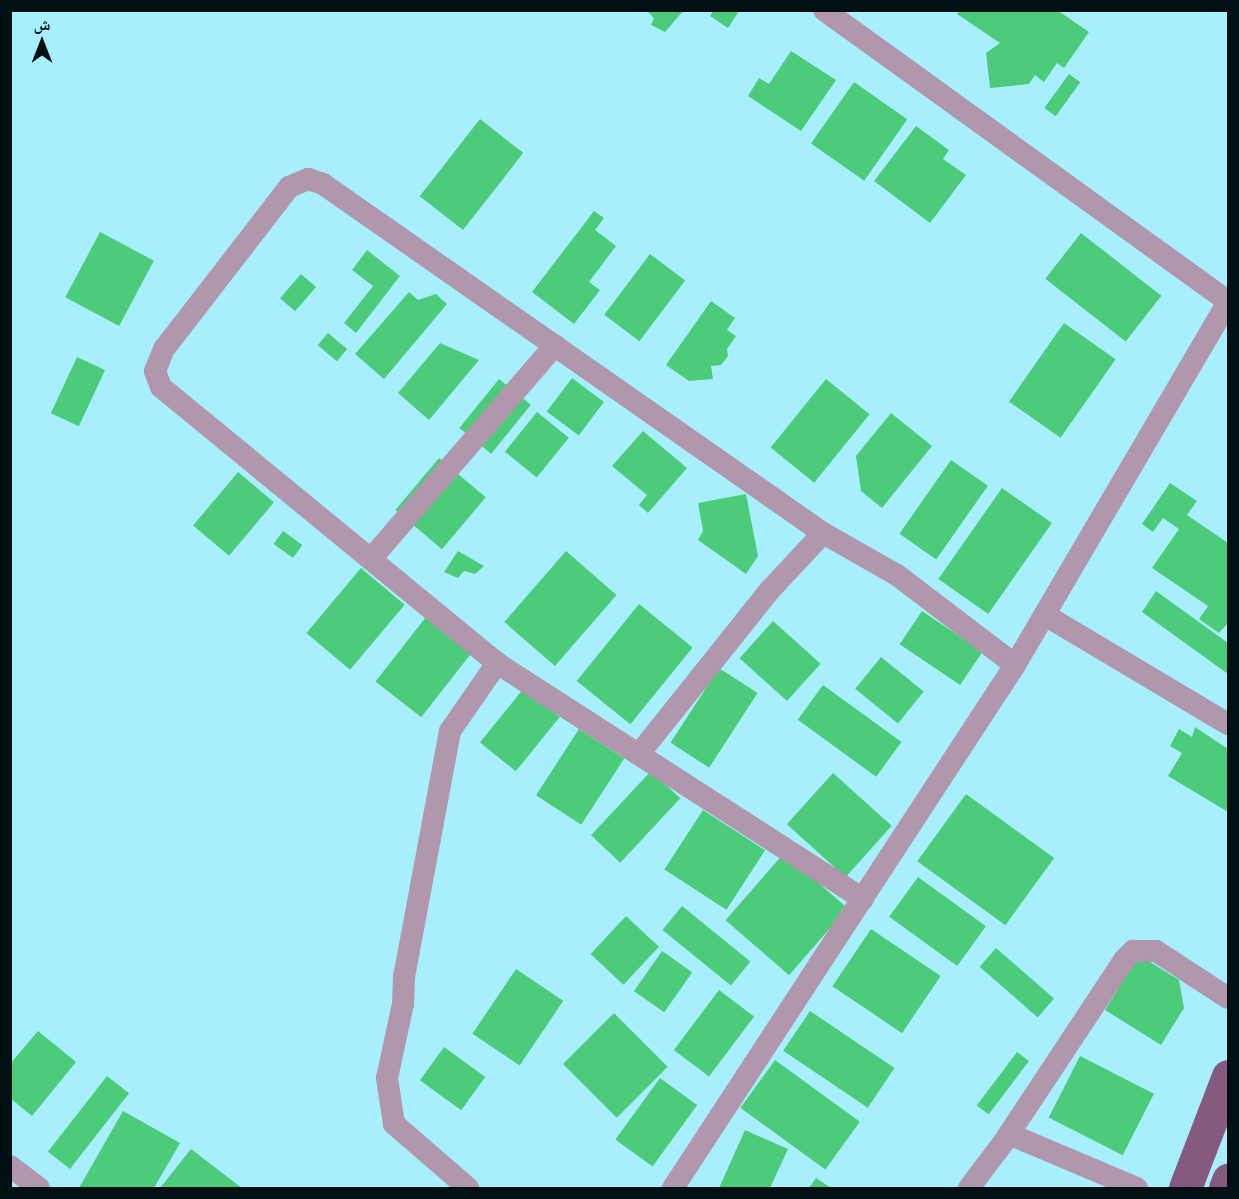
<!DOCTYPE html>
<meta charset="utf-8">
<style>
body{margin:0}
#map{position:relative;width:1239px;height:1199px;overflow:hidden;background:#a8effe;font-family:"Open Sans","Noto Naskh Arabic",sans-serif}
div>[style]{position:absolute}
.building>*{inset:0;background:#4ccc7b;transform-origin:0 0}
.minor>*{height:22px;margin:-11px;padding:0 11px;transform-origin:11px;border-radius:11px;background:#b197ac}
.primary>*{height:33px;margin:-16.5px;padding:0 16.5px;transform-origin:16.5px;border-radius:16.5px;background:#855a7e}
span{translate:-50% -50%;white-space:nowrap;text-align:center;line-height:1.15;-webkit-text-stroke:5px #a8effe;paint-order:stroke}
.frame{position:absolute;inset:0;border:12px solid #001013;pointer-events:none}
.north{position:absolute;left:12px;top:12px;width:60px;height:60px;-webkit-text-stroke:4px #a8effe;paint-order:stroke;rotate:0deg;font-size:16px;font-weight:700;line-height:24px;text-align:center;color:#001013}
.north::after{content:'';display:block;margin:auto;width:21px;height:27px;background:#001013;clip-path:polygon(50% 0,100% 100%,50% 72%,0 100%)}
</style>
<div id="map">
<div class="building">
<i style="clip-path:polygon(646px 10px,684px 10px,665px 32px,651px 25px,654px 18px)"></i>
<i style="clip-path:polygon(714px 10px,738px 10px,739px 11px,728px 28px,710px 16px)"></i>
<i style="clip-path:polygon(960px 10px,1057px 10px,1089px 32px,1064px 68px,1057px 63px,1044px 82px,1035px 75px,1029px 84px,990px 88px,986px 53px,1000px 43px,957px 14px)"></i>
<i style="clip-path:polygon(791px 51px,836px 80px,801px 131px,748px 96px,759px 78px,769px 84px)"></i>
<i style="left:1069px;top:74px;width:14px;height:42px;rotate:36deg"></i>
<i style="left:854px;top:82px;width:65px;height:75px;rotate:35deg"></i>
<i style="left:480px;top:119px;width:55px;height:98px;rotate:38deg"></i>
<i style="clip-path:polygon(916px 126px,949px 150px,943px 159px,966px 175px,930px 223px,874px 181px)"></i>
<i style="clip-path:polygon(594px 211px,604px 218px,595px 230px,616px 246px,589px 282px,600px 290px,574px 324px,532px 292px)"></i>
<i style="left:100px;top:232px;width:61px;height:74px;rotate:28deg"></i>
<i style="left:1081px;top:233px;width:102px;height:58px;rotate:38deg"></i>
<i style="clip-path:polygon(367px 250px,400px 276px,356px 333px,344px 323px,373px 286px,352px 270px)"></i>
<i style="left:650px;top:254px;width:44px;height:76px;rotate:37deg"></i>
<i style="left:301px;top:274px;width:20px;height:32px;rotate:41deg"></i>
<i style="clip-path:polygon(409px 292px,418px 300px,436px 294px,447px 304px,384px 379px,355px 354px)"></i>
<i style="clip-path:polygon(711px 301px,735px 318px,727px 330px,736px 336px,727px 349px,728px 356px,721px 365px,711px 366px,713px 379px,689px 381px,666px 365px)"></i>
<i style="left:1064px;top:323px;width:63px;height:96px;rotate:35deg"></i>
<i style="left:328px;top:333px;width:25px;height:16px;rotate:40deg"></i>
<i style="clip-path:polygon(440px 343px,479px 360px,429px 420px,398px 393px)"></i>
<i style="left:77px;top:357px;width:31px;height:62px;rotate:25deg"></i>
<i style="left:572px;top:378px;width:40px;height:42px;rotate:37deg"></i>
<i style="left:499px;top:379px;width:41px;height:63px;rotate:39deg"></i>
<i style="left:826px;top:379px;width:56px;height:88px;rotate:39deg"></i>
<i style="left:537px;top:412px;width:41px;height:51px;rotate:39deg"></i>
<i style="clip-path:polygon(891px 413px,932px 446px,882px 508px,861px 491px,856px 456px)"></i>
<i style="clip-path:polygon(643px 431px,687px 468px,648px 513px,639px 505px,647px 495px,612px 466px)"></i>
<i style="left:439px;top:458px;width:61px;height:68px;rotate:40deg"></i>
<i style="left:951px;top:460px;width:45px;height:90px;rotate:35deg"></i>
<i style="left:238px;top:472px;width:47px;height:70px;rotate:40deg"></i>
<i style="clip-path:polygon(1170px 483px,1197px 501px,1187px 515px,1228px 543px,1228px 623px,1219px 633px,1199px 619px,1208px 606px,1152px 568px,1179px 529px,1163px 518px,1153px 532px,1142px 524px)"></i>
<i style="left:1002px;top:488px;width:61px;height:111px;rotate:35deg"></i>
<i style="clip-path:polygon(746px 494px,758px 556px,746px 574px,698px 540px,703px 531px,698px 503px)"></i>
<i style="left:283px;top:531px;width:24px;height:16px;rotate:36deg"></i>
<i style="clip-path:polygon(458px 551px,484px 566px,475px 574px,464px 571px,458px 578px,444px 572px)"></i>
<i style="left:566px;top:551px;width:67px;height:94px;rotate:41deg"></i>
<i style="left:361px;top:568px;width:57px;height:85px;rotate:40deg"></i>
<i style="clip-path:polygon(1156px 591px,1228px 643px,1228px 674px,1142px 612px)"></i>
<i style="left:639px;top:604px;width:69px;height:99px;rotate:39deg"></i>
<i style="left:922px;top:611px;width:73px;height:40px;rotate:34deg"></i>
<i style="left:426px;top:617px;width:58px;height:82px;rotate:38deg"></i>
<i style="left:773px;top:621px;width:64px;height:50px;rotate:42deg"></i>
<i style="left:881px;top:657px;width:55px;height:41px;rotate:39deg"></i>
<i style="left:719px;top:668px;width:46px;height:89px;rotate:33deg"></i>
<i style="left:823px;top:685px;width:97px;height:43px;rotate:36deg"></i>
<i style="left:524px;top:688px;width:46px;height:70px;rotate:39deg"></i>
<i style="clip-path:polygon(1195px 727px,1228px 749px,1228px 812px,1168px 776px,1182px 753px,1170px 746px,1179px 729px,1192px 737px)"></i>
<i style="left:579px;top:729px;width:54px;height:79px;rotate:33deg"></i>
<i style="left:651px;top:771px;width:40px;height:88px;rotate:43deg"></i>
<i style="left:833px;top:773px;width:79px;height:69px;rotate:42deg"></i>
<i style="left:966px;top:794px;width:109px;height:83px;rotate:36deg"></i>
<i style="left:703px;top:810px;width:74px;height:71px;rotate:33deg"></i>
<i style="left:784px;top:853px;width:84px;height:89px;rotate:41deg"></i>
<i style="left:918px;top:877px;width:84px;height:49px;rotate:36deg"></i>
<i style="left:682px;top:906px;width:88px;height:31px;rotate:39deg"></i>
<i style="left:626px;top:916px;width:45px;height:52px;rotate:43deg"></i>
<i style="left:871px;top:929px;width:84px;height:69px;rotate:34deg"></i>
<i style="left:996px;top:948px;width:77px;height:25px;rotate:41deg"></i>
<i style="left:662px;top:951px;width:37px;height:49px;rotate:35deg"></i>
<i style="clip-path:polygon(1139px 955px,1179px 980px,1184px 1008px,1161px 1045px,1105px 1010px)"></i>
<i style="left:516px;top:969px;width:57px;height:78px;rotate:34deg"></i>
<i style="left:719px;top:990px;width:44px;height:75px;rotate:37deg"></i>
<i style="left:810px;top:1011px;width:102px;height:48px;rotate:34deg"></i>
<i style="left:614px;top:1013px;width:76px;height:72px;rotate:45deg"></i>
<i style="clip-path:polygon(38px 1031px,76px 1062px,32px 1116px,10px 1098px,10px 1064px)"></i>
<i style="left:444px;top:1047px;width:51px;height:41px;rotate:36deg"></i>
<i style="left:1017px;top:1052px;width:15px;height:67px;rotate:37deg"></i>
<i style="left:1080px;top:1056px;width:83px;height:69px;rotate:27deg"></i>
<i style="left:775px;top:1060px;width:105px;height:59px;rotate:36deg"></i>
<i style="left:107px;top:1076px;width:28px;height:96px;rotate:38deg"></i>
<i style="left:660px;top:1078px;width:46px;height:76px;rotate:36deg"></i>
<i style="clip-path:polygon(123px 1111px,180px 1143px,154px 1188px,79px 1188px)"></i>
<i style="clip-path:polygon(745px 1130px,788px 1149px,770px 1188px,719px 1188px)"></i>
<i style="clip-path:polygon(191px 1149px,242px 1188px,160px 1188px)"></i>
<i style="clip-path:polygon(816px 1178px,831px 1188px,809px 1188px)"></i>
</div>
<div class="minor">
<i style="left:824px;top:10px;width:498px;rotate:35.8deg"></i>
<i style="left:371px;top:559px;width:282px;rotate:-49.3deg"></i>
<i style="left:1045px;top:615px;width:213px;rotate:30.8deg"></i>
<i style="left:639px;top:754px;width:208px;rotate:-51.4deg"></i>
<i style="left:769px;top:591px;width:79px;rotate:-47deg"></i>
<i style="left:863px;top:899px;width:435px;rotate:-147.2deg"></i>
<i style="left:497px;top:663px;width:435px;rotate:-140.6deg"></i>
<i style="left:161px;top:387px;width:17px;rotate:-111deg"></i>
<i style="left:155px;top:371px;width:24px;rotate:-68deg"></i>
<i style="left:164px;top:349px;width:205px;rotate:-52.3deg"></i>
<i style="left:289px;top:187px;width:21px;rotate:-23deg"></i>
<i style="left:308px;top:179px;width:16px;rotate:18deg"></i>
<i style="left:323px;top:184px;width:610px;rotate:34.92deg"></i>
<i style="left:823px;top:533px;width:85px;rotate:29.6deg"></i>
<i style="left:897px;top:575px;width:148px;rotate:37.3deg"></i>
<i style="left:1009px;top:1134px;width:139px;rotate:22.9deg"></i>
<i style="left:10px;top:1166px;width:36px;rotate:37deg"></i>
<i style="left:468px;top:1188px;width:98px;rotate:-139.1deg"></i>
<i style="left:394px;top:1124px;width:47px;rotate:-98.7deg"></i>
<i style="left:387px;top:1078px;width:76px;rotate:-77.8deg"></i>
<i style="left:403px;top:1004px;width:27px;rotate:-88deg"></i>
<i style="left:404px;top:977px;width:250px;rotate:-79.4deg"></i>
<i style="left:450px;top:731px;width:83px;rotate:-55.3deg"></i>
<i style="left:673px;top:1188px;width:625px;rotate:-56.82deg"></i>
<i style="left:1015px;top:665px;width:421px;rotate:-59.6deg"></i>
<i style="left:969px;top:1188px;width:56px;rotate:-52.9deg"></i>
<i style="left:1003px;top:1143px;width:219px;rotate:-56.5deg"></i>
<i style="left:1124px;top:960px;width:13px;rotate:-45deg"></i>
<i style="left:1133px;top:951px;width:23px"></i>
<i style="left:1156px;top:951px;width:86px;rotate:33.1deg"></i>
</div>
<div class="primary">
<i style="left:1185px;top:1188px;width:120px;rotate:-69deg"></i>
<i style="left:1225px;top:1188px;width:9px;rotate:-69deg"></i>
</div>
<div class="frame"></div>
<div class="north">ش</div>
</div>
